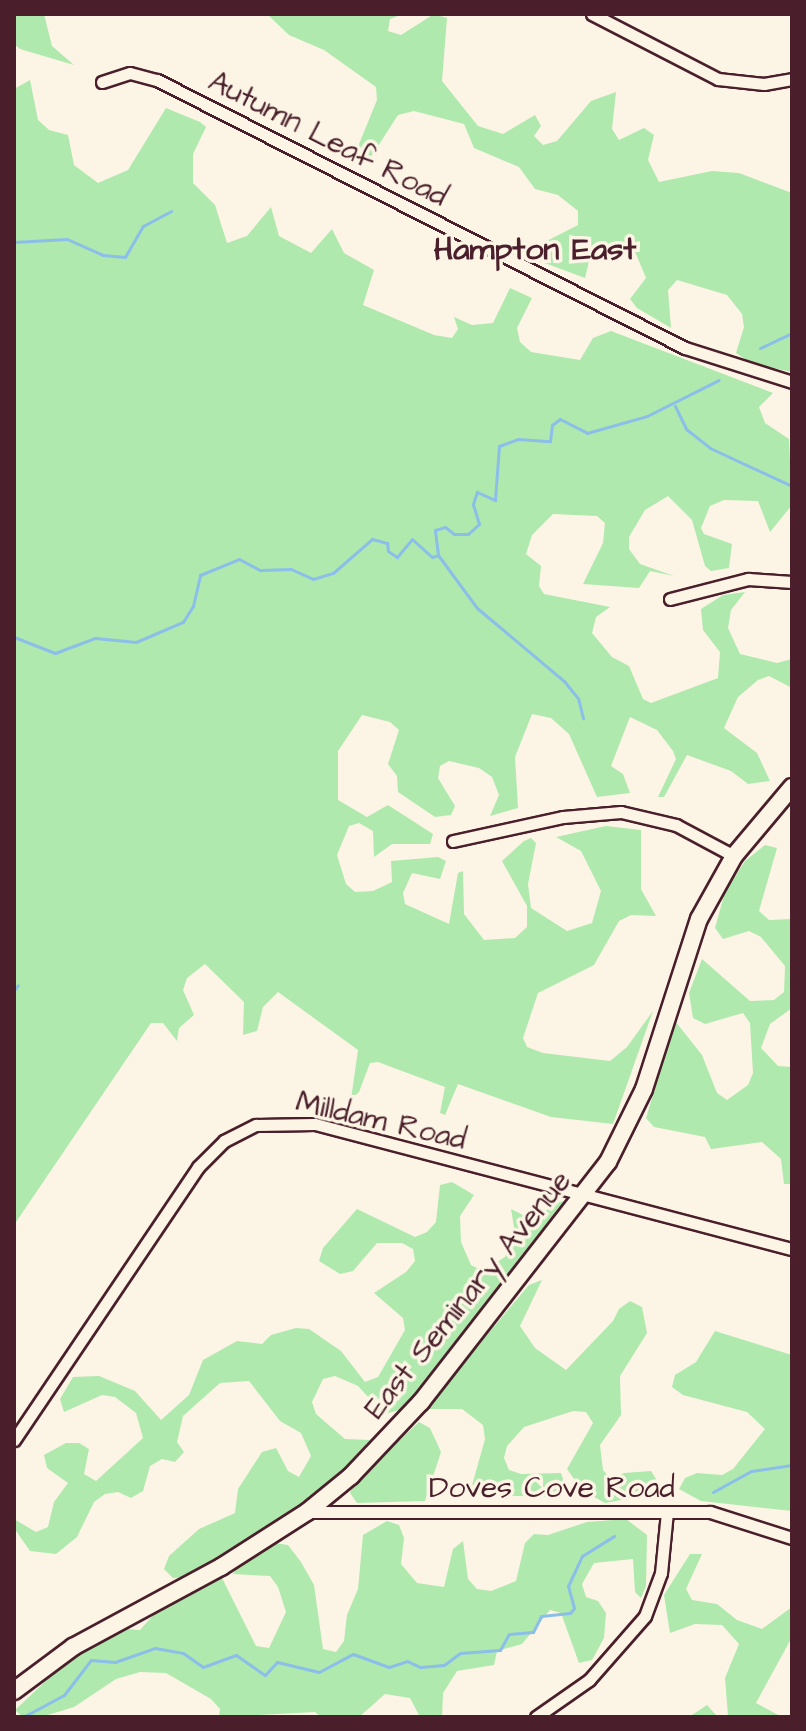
<!DOCTYPE html>
<style>
body{margin:0}
#map{position:relative;width:806px;height:1731px;overflow:hidden;background:#fcf5e5;font-family:"Architects Daughter",sans-serif}
div>[style]{position:absolute}
.green>*{inset:0;background:#afe9ae}
.stream>*{height:3px;margin:-1.5px;padding:0 1.5px;transform-origin:1.5px;border-radius:1.5px;background:#8bbee8}
.roads{filter:drop-shadow(2px 0 #4a1f2b) drop-shadow(-2px 0 #4a1f2b) drop-shadow(0 2px #4a1f2b) drop-shadow(0 -2px #4a1f2b)}
.street>*{height:11px;margin:-5.5px;padding:0 5.5px;transform-origin:5.5px;border-radius:5.5px;background:#fcf5e5}
.secondary>*{height:16px;margin:-8px;padding:0 8px;transform-origin:8px;border-radius:8px;background:#fcf5e5}
span{translate:-50% -50%;white-space:nowrap;text-align:center;line-height:1.15;-webkit-text-stroke:7px #fcf5e5;paint-order:stroke}
.street-label{font-size:30px;color:#4a1f2b}
.neighbourhood-label{font-size:32px;color:#4a1f2b;font-weight:700}
.frame{position:absolute;inset:0;border:16px solid #4a1f2b;pointer-events:none}
</style>
<div id="map">
<div class="green">
<i style="clip-path:polygon(14px 14px,44px 14px,52px 46px,74px 65px,20px 49px,14px 44px)"></i>
<i style="clip-path:polygon(267px 14px,403px 14px,390px 19px,388px 31px,401px 35px,434px 14px,447px 18px,442px 81px,478px 126px,503px 134px,535px 115px,541px 126px,534px 136px,543px 145px,557px 141px,591px 101px,616px 92px,612px 129px,619px 140px,644px 128px,654px 135px,648px 160px,659px 182px,712px 171px,739px 173px,792px 193px,792px 372px,751px 363px,736px 353px,744px 327px,742px 314px,727px 295px,677px 280px,668px 290px,671px 328px,637px 308px,630px 299px,646px 278px,636px 254px,626px 248px,614px 244px,591px 253px,585px 278px,534px 259px,537px 246px,578px 225px,578px 211px,558px 195px,535px 189px,519px 167px,474px 148px,464px 124px,414px 111px,398px 115px,371px 157px,359px 163px,357px 149px,377px 100px,376px 87px,324px 50px,289px 35px)"></i>
<i style="clip-path:polygon(30px 80px,38px 120px,49px 130px,68px 135px,74px 165px,98px 183px,128px 170px,166px 108px,200px 122px,206px 127px,193px 154px,193px 183px,215px 205px,227px 243px,247px 236px,271px 207px,279px 236px,311px 253px,332px 229px,344px 253px,374px 270px,363px 305px,434px 335px,452px 338px,458px 329px,454px 317px,472px 325px,493px 323px,510px 288px,532px 298px,517px 328px,520px 342px,531px 352px,580px 360px,593px 338px,611px 331px,773px 393px,759px 407px,765px 423px,789px 439px,792px 505px,770px 532px,758px 501px,724px 500px,710px 506px,701px 528px,704px 534px,732px 544px,729px 568px,711px 571px,705px 566px,692px 520px,668px 496px,645px 510px,629px 537px,629px 549px,640px 564px,674px 576px,650px 571px,639px 588px,583px 584px,603px 543px,605px 523px,597px 516px,553px 514px,532px 535px,526px 554px,541px 566px,539px 586px,544px 594px,610px 607px,596px 617px,592px 633px,612px 657px,629px 666px,643px 699px,651px 703px,718px 678px,720px 652px,703px 630px,701px 609px,723px 595px,745px 592px,731px 610px,728px 628px,740px 654px,777px 663px,792px 659px,792px 688px,769px 676px,758px 680px,738px 697px,724px 728px,757px 753px,770px 781px,748px 784px,731px 771px,687px 755px,664px 797px,658px 797px,676px 759px,673px 751px,657px 730px,630px 717px,611px 766px,623px 774px,630px 793px,597px 797px,569px 734px,551px 718px,532px 714px,515px 757px,518px 808px,490px 816px,499px 795px,492px 777px,479px 768px,449px 761px,440px 766px,438px 778px,455px 806px,451px 815px,435px 817px,398px 792px,397px 776px,388px 764px,399px 730px,390px 722px,362px 715px,338px 751px,338px 800px,367px 817px,388px 805px,433px 834px,430px 844px,392px 844px,374px 857px,373px 831px,359px 823px,349px 826px,337px 855px,346px 884px,355px 892px,373px 891px,392px 882px,391px 861px,438px 857px,446px 861px,440px 879px,412px 873px,403px 893px,405px 904px,449px 924px,458px 873px,463px 871px,464px 914px,484px 940px,515px 938px,527px 927px,527px 906px,502px 861px,524px 841px,531px 838px,536px 843px,528px 884px,531px 908px,567px 931px,592px 923px,601px 891px,581px 851px,556px 837px,606px 826px,641px 830px,641px 889px,656px 916px,631px 915px,619px 921px,594px 965px,538px 993px,523px 1038px,527px 1047px,543px 1053px,610px 1061px,627px 1047px,653px 1011px,613px 1124px,551px 1117px,458px 1084px,445px 1115px,440px 1113px,445px 1087px,378px 1062px,370px 1063px,359px 1092px,351px 1099px,358px 1050px,278px 992px,263px 1007px,257px 1031px,243px 1035px,244px 1002px,205px 964px,187px 978px,183px 990px,194px 1015px,179px 1028px,177px 1041px,163px 1023px,151px 1023px,14px 1225px,14px 89px)"></i>
<i style="clip-path:polygon(765px 845px,777px 848px,759px 911px,769px 920px,792px 919px,792px 1008px,770px 1024px,761px 1048px,778px 1066px,792px 1067px,792px 1184px,784px 1184px,781px 1159px,762px 1142px,711px 1149px,705px 1137px,654px 1127px,646px 1118px,675px 1021px,702px 1055px,717px 1093px,727px 1100px,748px 1085px,753px 1073px,750px 1023px,743px 1013px,705px 1024px,693px 1018px,689px 993px,702px 959px,750px 1001px,774px 1000px,784px 992px,785px 966px,761px 937px,749px 931px,723px 939px,715px 928px,725px 892px,745px 861px)"></i>
<i style="clip-path:polygon(452px 1182px,474px 1195px,460px 1216px,461px 1242px,471px 1265px,483px 1271px,505px 1257px,515px 1233px,511px 1209px,535px 1221px,554px 1203px,566px 1201px,539px 1246px,407px 1408px,384px 1414px,358px 1386px,335px 1376px,323px 1379px,312px 1402px,316px 1414px,345px 1439px,370px 1440px,325px 1489px,198px 1576px,173px 1578px,164px 1569px,169px 1556px,199px 1529px,235px 1513px,238px 1489px,262px 1452px,276px 1448px,288px 1471px,299px 1477px,311px 1456px,301px 1433px,280px 1421px,249px 1381px,220px 1383px,183px 1416px,177px 1442px,184px 1452px,175px 1462px,162px 1459px,150px 1466px,143px 1491px,131px 1498px,118px 1492px,105px 1494px,94px 1502px,77px 1537px,56px 1554px,30px 1551px,14px 1528px,14px 1519px,36px 1532px,48px 1527px,54px 1502px,68px 1483px,47px 1468px,44px 1455px,66px 1443px,79px 1443px,89px 1449px,84px 1474px,96px 1481px,143px 1438px,136px 1413px,115px 1397px,102px 1395px,64px 1412px,60px 1399px,73px 1377px,99px 1376px,135px 1391px,161px 1420px,189px 1395px,203px 1360px,237px 1341px,262px 1344px,271px 1335px,296px 1328px,309px 1329px,341px 1351px,365px 1382px,378px 1377px,405px 1330px,403px 1318px,374px 1293px,406px 1272px,415px 1261px,413px 1249px,402px 1243px,377px 1243px,353px 1271px,340px 1274px,319px 1261px,323px 1248px,357px 1209px,415px 1237px,427px 1232px,436px 1222px,440px 1185px)"></i>
<i style="clip-path:polygon(542px 1280px,520px 1326px,535px 1348px,566px 1370px,613px 1321px,619px 1309px,630px 1301px,642px 1307px,647px 1333px,620px 1376px,621px 1415px,600px 1445px,603px 1470px,612px 1480px,624px 1473px,651px 1471px,658px 1482px,654px 1494px,605px 1503px,582px 1490px,567px 1469px,593px 1423px,586px 1412px,573px 1411px,524px 1427px,507px 1446px,504px 1458px,509px 1470px,521px 1474px,561px 1473px,565px 1485px,559px 1497px,483px 1495px,471px 1489px,485px 1439px,483px 1425px,462px 1409px,424px 1409px,529px 1285px)"></i>
<i style="clip-path:polygon(715px 1331px,792px 1355px,792px 1511px,701px 1501px,679px 1489px,685px 1478px,697px 1473px,722px 1475px,733px 1469px,765px 1429px,747px 1412px,683px 1395px,672px 1387px,675px 1375px,696px 1362px)"></i>
<i style="clip-path:polygon(419px 1422px,430px 1428px,441px 1452px,425px 1501px,357px 1503px,350px 1493px,354px 1482px)"></i>
<i style="clip-path:polygon(626px 1519px,647px 1535px,646px 1586px,641px 1598px,635px 1592px,633px 1559px,594px 1563px,582px 1584px,586px 1597px,598px 1601px,606px 1613px,604px 1638px,592px 1660px,579px 1663px,561px 1613px,550px 1610px,522px 1644px,497px 1651px,494px 1665px,457px 1671px,443px 1693px,442px 1717px,420px 1717px,410px 1698px,385px 1694px,359px 1717px,321px 1717px,315px 1712px,219px 1717px,220px 1709px,211px 1699px,166px 1673px,140px 1672px,116px 1679px,74px 1707px,41px 1717px,23px 1717px,15px 1710px,67px 1661px,127px 1629px,140px 1630px,157px 1611px,221px 1576px,256px 1646px,269px 1648px,286px 1612px,278px 1587px,270px 1576px,233px 1574px,240px 1564px,275px 1543px,288px 1545px,301px 1562px,314px 1585px,323px 1649px,336px 1652px,344px 1641px,347px 1615px,358px 1589px,363px 1535px,387px 1521px,399px 1525px,404px 1538px,401px 1564px,417px 1583px,444px 1587px,453px 1549px,463px 1541px,468px 1579px,477px 1589px,491px 1591px,516px 1581px,525px 1543px,534px 1534px,548px 1535px,587px 1522px)"></i>
<i style="clip-path:polygon(690px 1554px,702px 1554px,686px 1589px,692px 1600px,717px 1604px,737px 1620px,762px 1629px,792px 1607px,792px 1637px,756px 1703px,782px 1717px,689px 1717px,707px 1705px,716px 1715px,728px 1716px,725px 1678px,739px 1644px,722px 1625px,695px 1624px,670px 1633px,664px 1595px)"></i>
</div>
<div class="stream">
<i style="left:14px;top:242px;width:53px;rotate:-3.2deg"></i>
<i style="left:67px;top:239px;width:39px;rotate:24deg"></i>
<i style="left:103px;top:255px;width:22px;rotate:5deg"></i>
<i style="left:125px;top:257px;width:36px;rotate:-60deg"></i>
<i style="left:143px;top:226px;width:32px;rotate:-28deg"></i>
<i style="left:760px;top:348px;width:35px;rotate:-25deg"></i>
<i style="left:675px;top:406px;width:25px;rotate:64deg"></i>
<i style="left:686px;top:429px;width:31px;rotate:38deg"></i>
<i style="left:710px;top:448px;width:90px;rotate:24.9deg"></i>
<i style="left:438px;top:555px;width:66px;rotate:53.7deg"></i>
<i style="left:477px;top:608px;width:114px;rotate:40deg"></i>
<i style="left:564px;top:681px;width:22px;rotate:51deg"></i>
<i style="left:578px;top:698px;width:21px;rotate:76deg"></i>
<i style="left:14px;top:637px;width:44px;rotate:21.3deg"></i>
<i style="left:55px;top:653px;width:43px;rotate:-20.6deg"></i>
<i style="left:95px;top:638px;width:41px;rotate:5.6deg"></i>
<i style="left:136px;top:642px;width:51px;rotate:-23.1deg"></i>
<i style="left:183px;top:622px;width:19px;rotate:-58deg"></i>
<i style="left:193px;top:606px;width:32px;rotate:-77deg"></i>
<i style="left:200px;top:575px;width:42px;rotate:-22.3deg"></i>
<i style="left:239px;top:559px;width:24px;rotate:28deg"></i>
<i style="left:260px;top:570px;width:31px;rotate:-2deg"></i>
<i style="left:291px;top:569px;width:24px;rotate:24deg"></i>
<i style="left:313px;top:579px;width:21px;rotate:-17deg"></i>
<i style="left:333px;top:573px;width:52px;rotate:-41.1deg"></i>
<i style="left:372px;top:539px;width:16px;rotate:15deg"></i>
<i style="left:387px;top:543px;width:8px;rotate:83deg"></i>
<i style="left:388px;top:551px;width:11px;rotate:34deg"></i>
<i style="left:397px;top:557px;width:23px;rotate:-50deg"></i>
<i style="left:412px;top:539px;width:27px;rotate:42deg"></i>
<i style="left:432px;top:557px;width:6px;rotate:-18deg"></i>
<i style="left:438px;top:555px;width:25px;rotate:-97deg"></i>
<i style="left:435px;top:530px;width:10px;rotate:-17deg"></i>
<i style="left:445px;top:527px;width:11px;rotate:38deg"></i>
<i style="left:454px;top:534px;width:14px"></i>
<i style="left:468px;top:534px;width:15px;rotate:-42deg"></i>
<i style="left:479px;top:524px;width:21px;rotate:-107deg"></i>
<i style="left:473px;top:504px;width:13px;rotate:-72deg"></i>
<i style="left:477px;top:492px;width:20px;rotate:24deg"></i>
<i style="left:495px;top:500px;width:54px;rotate:-85.8deg"></i>
<i style="left:499px;top:446px;width:20px;rotate:-20deg"></i>
<i style="left:518px;top:439px;width:32px;rotate:4deg"></i>
<i style="left:550px;top:441px;width:16px;rotate:-83deg"></i>
<i style="left:552px;top:425px;width:10px;rotate:-37deg"></i>
<i style="left:560px;top:419px;width:30px;rotate:27deg"></i>
<i style="left:587px;top:433px;width:62px;rotate:-15.8deg"></i>
<i style="left:647px;top:416px;width:80px;rotate:-26.6deg"></i>
<i style="left:14px;top:990px;width:6px;rotate:-51deg"></i>
<i style="left:713px;top:1492px;width:43px;rotate:-28.9deg"></i>
<i style="left:751px;top:1471px;width:41px;rotate:-8.3deg"></i>
<i style="left:23px;top:1717px;width:47px;rotate:-28.2deg"></i>
<i style="left:64px;top:1695px;width:44px;rotate:-52.4deg"></i>
<i style="left:91px;top:1660px;width:24px;rotate:5deg"></i>
<i style="left:115px;top:1662px;width:42px;rotate:-19.3deg"></i>
<i style="left:155px;top:1648px;width:28px;rotate:10deg"></i>
<i style="left:183px;top:1653px;width:24px;rotate:35deg"></i>
<i style="left:203px;top:1667px;width:35px;rotate:-20deg"></i>
<i style="left:236px;top:1655px;width:35px;rotate:35deg"></i>
<i style="left:265px;top:1675px;width:18px;rotate:-47deg"></i>
<i style="left:277px;top:1662px;width:43px;rotate:13.4deg"></i>
<i style="left:319px;top:1672px;width:38px;rotate:-28deg"></i>
<i style="left:353px;top:1654px;width:38px;rotate:20deg"></i>
<i style="left:389px;top:1667px;width:19px;rotate:-18deg"></i>
<i style="left:407px;top:1661px;width:14px;rotate:25deg"></i>
<i style="left:420px;top:1667px;width:24px;rotate:-5deg"></i>
<i style="left:444px;top:1665px;width:20px;rotate:-37deg"></i>
<i style="left:460px;top:1653px;width:40px;rotate:-4.3deg"></i>
<i style="left:500px;top:1650px;width:18px;rotate:-61deg"></i>
<i style="left:509px;top:1634px;width:24px;rotate:-5deg"></i>
<i style="left:533px;top:1632px;width:18px;rotate:-63deg"></i>
<i style="left:541px;top:1616px;width:29px;rotate:-6deg"></i>
<i style="left:570px;top:1613px;width:6px;rotate:-51deg"></i>
<i style="left:574px;top:1608px;width:23px;rotate:-105deg"></i>
<i style="left:568px;top:1586px;width:33px;rotate:-65deg"></i>
<i style="left:582px;top:1556px;width:38px;rotate:-32deg"></i>
</div>
<div class="roads">
<div class="street">
<i style="left:592px;top:14px;width:142px;rotate:27.3deg"></i>
<i style="left:718px;top:79px;width:46px;rotate:6.2deg"></i>
<i style="left:764px;top:84px;width:28px;rotate:-10deg"></i>
<i style="left:102px;top:82px;width:29px;rotate:-18deg"></i>
<i style="left:130px;top:73px;width:28px;rotate:15deg"></i>
<i style="left:157px;top:80px;width:592px;rotate:26.91deg"></i>
<i style="left:685px;top:348px;width:112px;rotate:17.6deg"></i>
<i style="left:670px;top:599px;width:81px;rotate:-14.4deg"></i>
<i style="left:748px;top:579px;width:44px;rotate:3.9deg"></i>
<i style="left:453px;top:841px;width:113px;rotate:-12.3deg"></i>
<i style="left:563px;top:817px;width:58px;rotate:-4.9deg"></i>
<i style="left:621px;top:812px;width:57px;rotate:13.3deg"></i>
<i style="left:676px;top:825px;width:66px;rotate:28.1deg"></i>
<i style="left:14px;top:1440px;width:329px;rotate:-56deg"></i>
<i style="left:198px;top:1167px;width:37px;rotate:-45deg"></i>
<i style="left:224px;top:1141px;width:36px;rotate:-27deg"></i>
<i style="left:256px;top:1125px;width:59px;rotate:-1deg"></i>
<i style="left:315px;top:1124px;width:493px;rotate:14.7deg"></i>
<i style="left:307px;top:1512px;width:403px"></i>
<i style="left:710px;top:1512px;width:86px;rotate:17.6deg"></i>
<i style="left:536px;top:1717px;width:65px;rotate:-34.9deg"></i>
<i style="left:589px;top:1680px;width:85px;rotate:-48.8deg"></i>
<i style="left:645px;top:1616px;width:46px;rotate:-69.6deg"></i>
<i style="left:661px;top:1573px;width:61px;rotate:-84.4deg"></i>
</div>
<div class="secondary">
<i style="left:14px;top:1691px;width:74px;rotate:-36.7deg"></i>
<i style="left:73px;top:1647px;width:168px;rotate:-28.4deg"></i>
<i style="left:221px;top:1567px;width:102px;rotate:-32.6deg"></i>
<i style="left:307px;top:1512px;width:57px;rotate:-39.3deg"></i>
<i style="left:351px;top:1476px;width:102px;rotate:-46.6deg"></i>
<i style="left:421px;top:1402px;width:304px;rotate:-52.1deg"></i>
<i style="left:608px;top:1162px;width:81px;rotate:-63.7deg"></i>
<i style="left:644px;top:1089px;width:179px;rotate:-72.1deg"></i>
<i style="left:699px;top:919px;width:72px;rotate:-60.9deg"></i>
<i style="left:734px;top:856px;width:90px;rotate:-50deg"></i>
</div>
</div>
<div class="street-label">
<span style="left:328px;top:139px;rotate:27deg">Autumn Leaf Road</span>
<span style="left:381px;top:1121px;rotate:13deg">Milldam Road</span>
<span style="left:468px;top:1295px;rotate:-51deg">East Seminary Avenue</span>
<span style="left:552px;top:1488px">Doves Cove Road</span>
</div>
<div class="neighbourhood-label">
<span style="left:535px;top:250px">Hampton East</span>
</div>
<div class="frame"></div>
</div>
